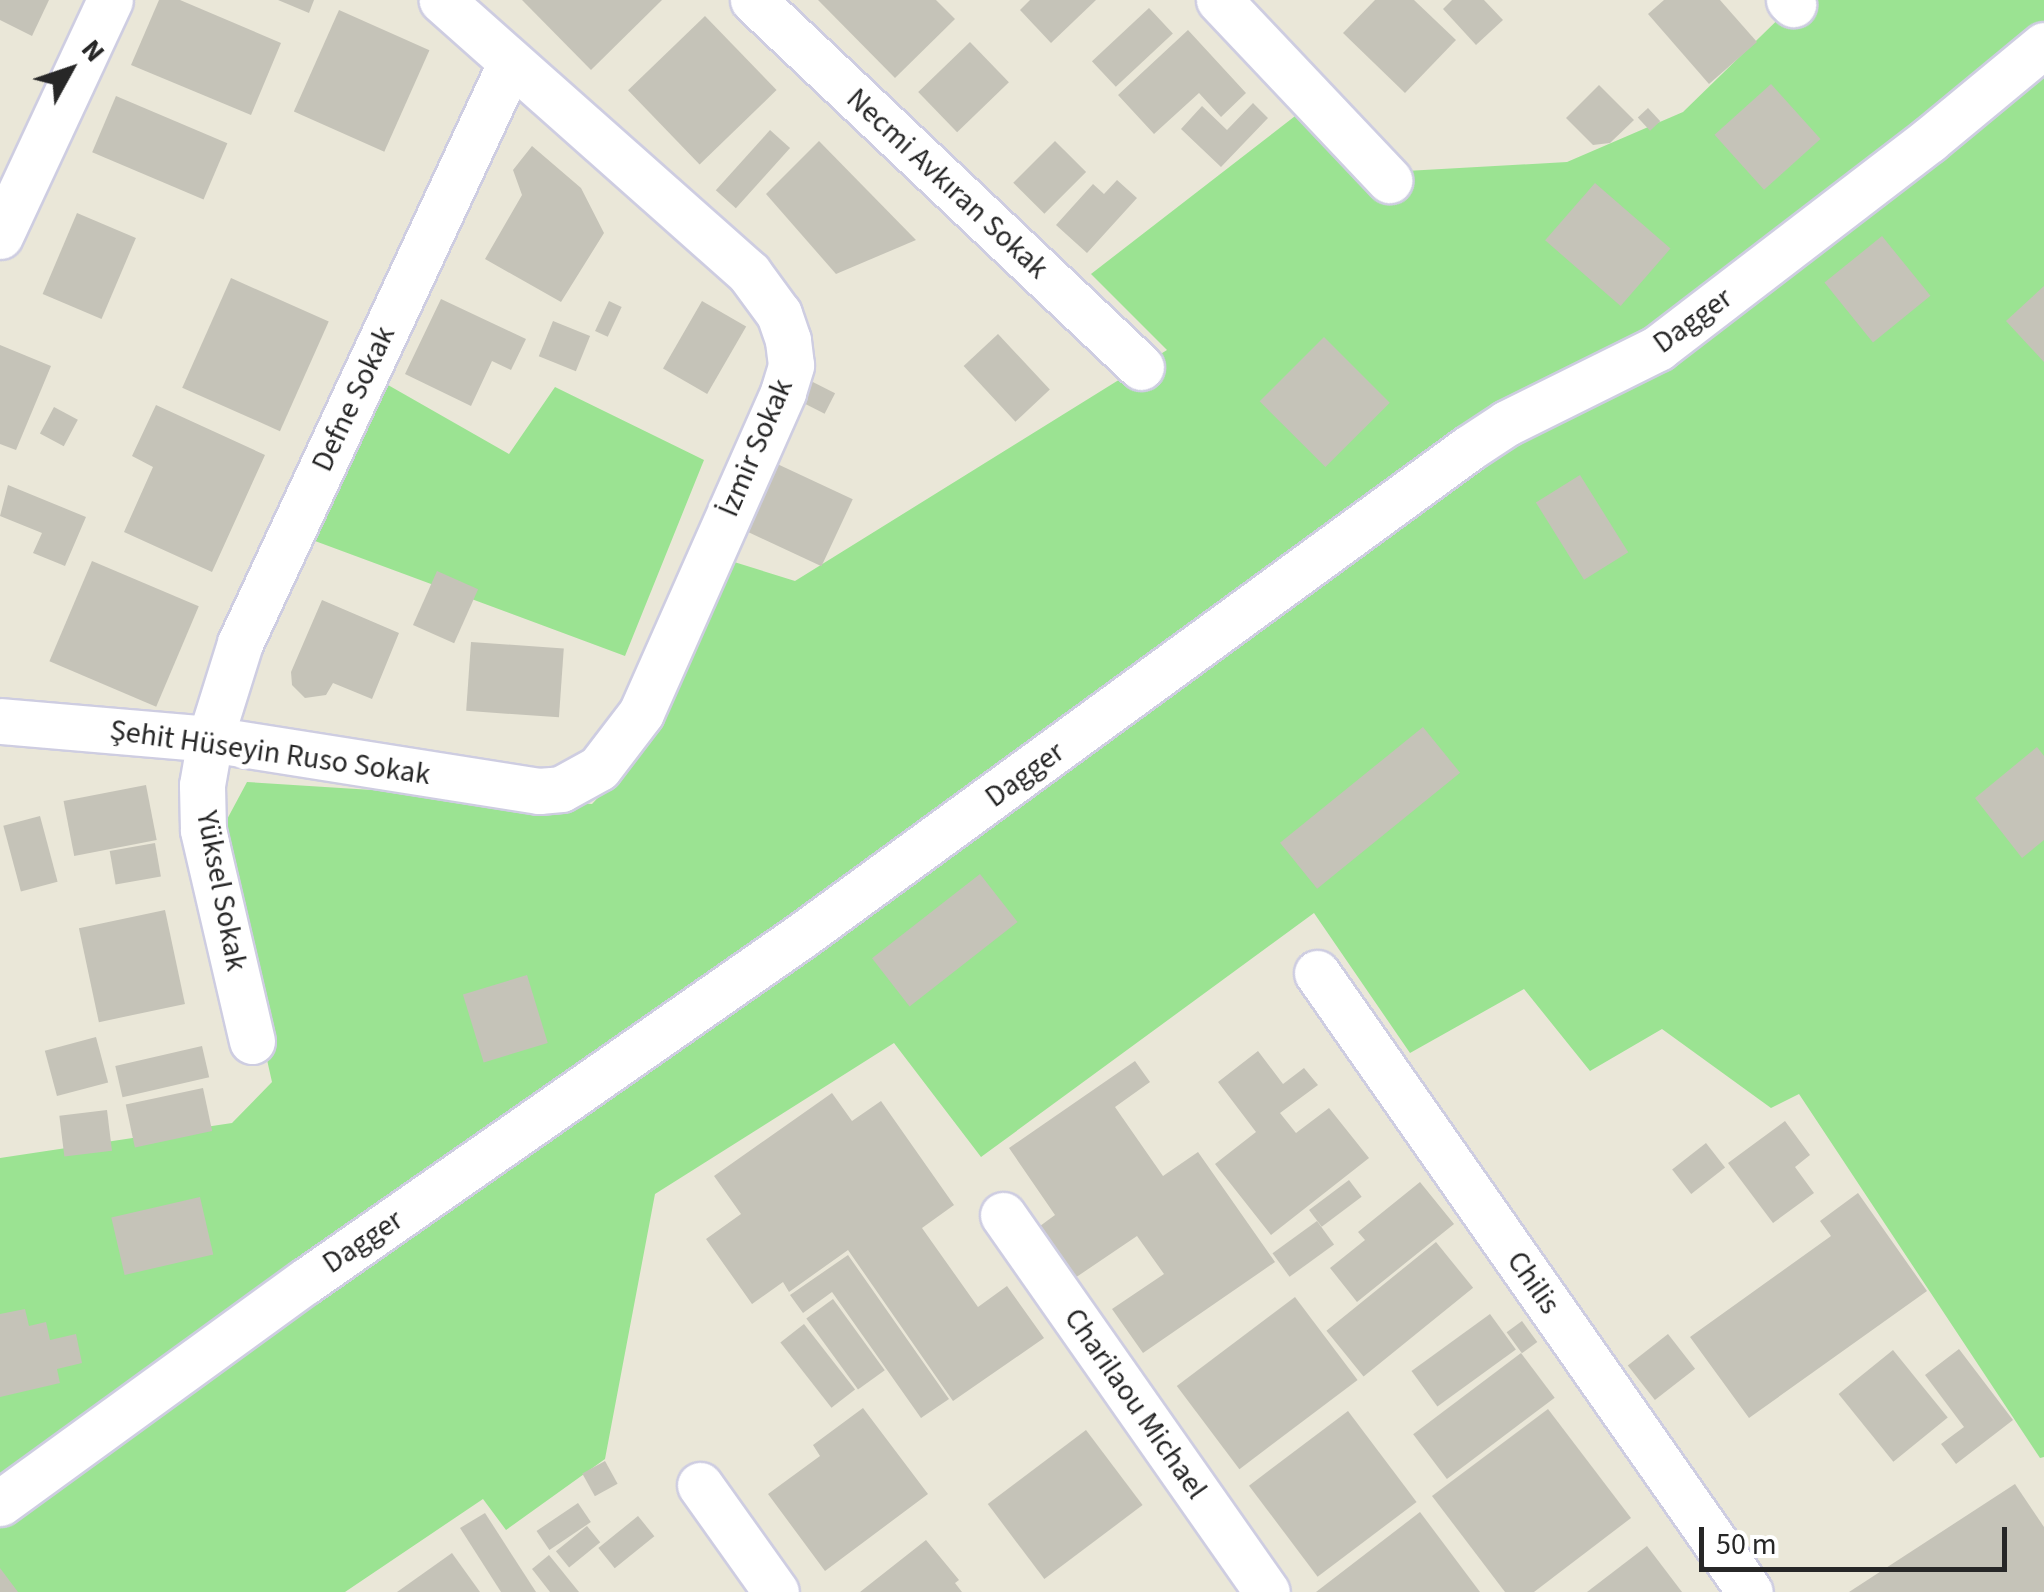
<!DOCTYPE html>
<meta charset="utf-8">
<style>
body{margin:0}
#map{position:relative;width:2044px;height:1592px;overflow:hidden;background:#eae7d8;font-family:"Source Sans 3",sans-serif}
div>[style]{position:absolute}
.green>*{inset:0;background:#9be392}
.building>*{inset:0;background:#c5c3b8;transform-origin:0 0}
.roads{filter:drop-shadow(2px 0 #cecde1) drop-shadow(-2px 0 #cecde1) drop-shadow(0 2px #cecde1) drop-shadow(0 -2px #cecde1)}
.street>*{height:45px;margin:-22.5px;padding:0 22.5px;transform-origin:22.5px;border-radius:22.5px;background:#fff}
span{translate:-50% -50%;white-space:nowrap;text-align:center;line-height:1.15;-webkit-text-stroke:10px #fff;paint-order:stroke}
.street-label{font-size:30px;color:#272727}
.north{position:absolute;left:20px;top:20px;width:100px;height:100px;-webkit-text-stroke:8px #fff;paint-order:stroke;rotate:50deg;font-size:28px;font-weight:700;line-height:40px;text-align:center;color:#272727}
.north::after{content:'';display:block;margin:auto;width:35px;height:45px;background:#272727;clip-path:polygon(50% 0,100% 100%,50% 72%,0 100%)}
.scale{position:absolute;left:1699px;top:1527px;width:308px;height:45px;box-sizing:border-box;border:5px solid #272727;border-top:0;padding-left:12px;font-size:30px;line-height:35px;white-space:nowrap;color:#272727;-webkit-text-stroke:8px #fff;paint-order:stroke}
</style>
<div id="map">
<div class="green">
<i style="clip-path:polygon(1798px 0,2044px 0,2044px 1457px,2040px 1458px,1799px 1094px,1771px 1108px,1662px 1029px,1590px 1071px,1524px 989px,1410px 1053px,1314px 913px,981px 1157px,894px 1043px,655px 1194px,605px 1459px,506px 1530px,483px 1499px,345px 1592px,0 1592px,0 1158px,232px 1123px,272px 1082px,217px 838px,247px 782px,592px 804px,644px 749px,731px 561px,795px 581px,1167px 350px,1091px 274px,1299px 113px,1406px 171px,1567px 162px,1683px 112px)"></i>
<i style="clip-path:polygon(388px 385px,509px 454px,555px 387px,704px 460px,625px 656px,315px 541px)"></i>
</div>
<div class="building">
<i style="clip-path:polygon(0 0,49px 0,32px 36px,0 20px)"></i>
<i style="clip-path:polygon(159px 0,180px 0,281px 43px,251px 115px,131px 65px)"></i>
<i style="clip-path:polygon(278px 0,314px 0,309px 13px)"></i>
<i style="clip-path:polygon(522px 0,662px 0,591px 70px)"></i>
<i style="clip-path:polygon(818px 0,936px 0,955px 19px,895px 78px)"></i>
<i style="clip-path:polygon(1030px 0,1096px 0,1051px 43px,1020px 10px)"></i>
<i style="clip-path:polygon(1375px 0,1414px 0,1456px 40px,1405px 93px,1343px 33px)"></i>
<i style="clip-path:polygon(1452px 0,1484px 0,1503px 20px,1476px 45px,1443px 9px)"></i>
<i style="clip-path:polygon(1664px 0,1720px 0,1757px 42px,1709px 84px,1648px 14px)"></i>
<i style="left:1149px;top:8px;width:35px;height:78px;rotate:47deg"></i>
<i style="left:339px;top:10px;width:99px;height:111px;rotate:24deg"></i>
<i style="left:705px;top:16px;width:103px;height:107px;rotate:46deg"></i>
<i style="clip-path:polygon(1188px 30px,1246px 93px,1221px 117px,1199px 93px,1154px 134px,1118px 95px)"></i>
<i style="left:970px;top:42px;width:56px;height:72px;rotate:46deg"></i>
<i style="left:1771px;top:84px;width:74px;height:76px;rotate:48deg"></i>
<i style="clip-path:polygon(1599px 85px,1634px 120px,1610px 143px,1593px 145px,1566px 118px)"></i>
<i style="left:116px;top:96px;width:121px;height:61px;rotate:23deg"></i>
<i style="clip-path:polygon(1253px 103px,1268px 118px,1221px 167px,1181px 129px,1202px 106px,1227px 130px)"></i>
<i style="left:1648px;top:108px;width:18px;height:14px;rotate:47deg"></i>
<i style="left:770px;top:130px;width:27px;height:81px;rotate:42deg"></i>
<i style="clip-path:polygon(819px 141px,916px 240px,836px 274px,766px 194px)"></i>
<i style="left:1055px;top:141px;width:44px;height:59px;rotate:45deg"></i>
<i style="clip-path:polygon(532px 146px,581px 188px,604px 233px,561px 302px,485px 259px,522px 195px,513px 170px)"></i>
<i style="clip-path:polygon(1117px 180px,1137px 198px,1087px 253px,1056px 225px,1093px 184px,1104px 194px)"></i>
<i style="left:1595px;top:183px;width:100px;height:76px;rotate:41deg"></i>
<i style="left:77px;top:213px;width:64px;height:88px;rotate:23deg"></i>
<i style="left:1882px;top:236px;width:77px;height:74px;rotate:51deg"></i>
<i style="left:231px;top:278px;width:107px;height:120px;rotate:24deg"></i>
<i style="clip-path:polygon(2044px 286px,2044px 362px,2006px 321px)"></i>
<i style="clip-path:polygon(441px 299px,526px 339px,511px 370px,492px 361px,471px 406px,405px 374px)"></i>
<i style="left:609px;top:301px;width:14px;height:33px;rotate:25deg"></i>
<i style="left:702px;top:301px;width:51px;height:78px;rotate:30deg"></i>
<i style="left:553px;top:321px;width:40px;height:38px;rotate:22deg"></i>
<i style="left:998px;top:334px;width:76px;height:47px;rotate:47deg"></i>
<i style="left:1324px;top:337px;width:93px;height:91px;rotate:45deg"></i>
<i style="clip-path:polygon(0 345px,51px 366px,16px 450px,0 444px)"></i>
<i style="left:803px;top:377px;width:36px;height:23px;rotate:27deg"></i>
<i style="clip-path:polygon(156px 405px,265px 455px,212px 572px,124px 532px,153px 467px,132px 456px)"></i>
<i style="left:54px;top:407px;width:27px;height:30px;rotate:28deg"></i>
<i style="left:773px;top:462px;width:88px;height:74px;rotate:25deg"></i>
<i style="left:1580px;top:475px;width:91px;height:52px;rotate:58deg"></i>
<i style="clip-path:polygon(8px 485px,86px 517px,65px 566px,33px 553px,42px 533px,0 516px)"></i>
<i style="left:92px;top:561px;width:116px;height:109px;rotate:23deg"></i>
<i style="left:437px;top:571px;width:45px;height:59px;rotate:24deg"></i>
<i style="clip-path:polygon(322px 600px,399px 633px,372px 699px,333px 683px,326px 695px,305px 698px,292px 685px,291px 672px)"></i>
<i style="left:471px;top:642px;width:93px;height:69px;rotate:4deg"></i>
<i style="left:1423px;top:727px;width:59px;height:184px;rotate:51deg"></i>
<i style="clip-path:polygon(2037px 747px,2044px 756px,2044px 840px,2022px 858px,1975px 798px)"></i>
<i style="left:146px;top:785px;width:56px;height:84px;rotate:79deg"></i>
<i style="left:40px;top:816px;width:68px;height:38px;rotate:75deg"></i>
<i style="left:155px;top:843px;width:34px;height:46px;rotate:80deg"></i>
<i style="left:980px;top:874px;width:61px;height:137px;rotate:52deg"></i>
<i style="left:165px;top:910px;width:96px;height:88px;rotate:78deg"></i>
<i style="left:527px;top:975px;width:71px;height:67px;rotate:73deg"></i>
<i style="left:96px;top:1037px;width:47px;height:53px;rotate:75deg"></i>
<i style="left:202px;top:1046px;width:32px;height:89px;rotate:77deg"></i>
<i style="clip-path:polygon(1258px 1051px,1283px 1084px,1304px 1068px,1318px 1085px,1280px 1113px,1296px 1133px,1329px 1108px,1369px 1158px,1271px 1235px,1215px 1164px,1256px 1132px,1218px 1082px)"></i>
<i style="clip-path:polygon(1135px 1061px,1150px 1082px,1115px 1107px,1163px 1176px,1198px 1152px,1275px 1262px,1143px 1353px,1112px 1309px,1164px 1274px,1137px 1236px,1072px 1280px,1036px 1229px,1055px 1215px,1009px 1148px)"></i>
<i style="left:203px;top:1088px;width:44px;height:79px;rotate:78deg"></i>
<i style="clip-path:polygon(832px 1093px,852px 1121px,881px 1101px,954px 1205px,922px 1228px,978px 1307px,1007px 1286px,1044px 1338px,953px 1401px,848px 1250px,789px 1292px,783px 1282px,752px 1304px,706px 1239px,741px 1214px,714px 1176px)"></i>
<i style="left:107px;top:1110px;width:41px;height:48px;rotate:83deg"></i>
<i style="clip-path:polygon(1785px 1121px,1810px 1155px,1795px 1167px,1814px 1193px,1773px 1223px,1728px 1163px)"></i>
<i style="left:1706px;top:1143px;width:31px;height:43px;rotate:52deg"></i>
<i style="left:1349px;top:1180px;width:21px;height:50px;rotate:53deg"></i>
<i style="clip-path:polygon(1420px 1182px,1454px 1224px,1357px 1302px,1330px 1268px,1365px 1240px,1358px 1232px)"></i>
<i style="clip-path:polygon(1858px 1193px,1927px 1291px,1749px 1418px,1690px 1337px,1831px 1236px,1820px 1221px)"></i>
<i style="left:200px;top:1197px;width:59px;height:91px;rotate:77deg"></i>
<i style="left:1317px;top:1221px;width:29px;height:55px;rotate:54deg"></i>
<i style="left:1436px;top:1242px;width:59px;height:141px;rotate:51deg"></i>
<i style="clip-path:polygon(848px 1255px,949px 1399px,921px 1418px,832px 1292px,803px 1313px,790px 1295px)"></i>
<i style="left:1295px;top:1297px;width:104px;height:148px;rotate:53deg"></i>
<i style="left:833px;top:1299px;width:88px;height:33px;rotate:54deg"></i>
<i style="clip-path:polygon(25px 1309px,29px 1326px,46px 1322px,50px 1340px,76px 1334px,82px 1363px,57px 1369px,60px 1383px,0 1397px,0 1314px)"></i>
<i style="left:1490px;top:1314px;width:44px;height:97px;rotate:54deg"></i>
<i style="left:1522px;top:1321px;width:26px;height:19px;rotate:54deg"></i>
<i style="left:804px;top:1324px;width:83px;height:30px;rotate:52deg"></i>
<i style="left:1668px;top:1334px;width:44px;height:51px;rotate:52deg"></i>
<i style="clip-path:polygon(1959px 1349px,2013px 1420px,1956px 1464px,1941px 1444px,1964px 1427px,1925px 1375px)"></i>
<i style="left:1893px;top:1350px;width:87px;height:70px;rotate:51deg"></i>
<i style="left:1521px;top:1353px;width:56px;height:135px;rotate:53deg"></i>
<i style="clip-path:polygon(863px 1408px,928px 1494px,825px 1571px,768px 1494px,820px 1456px,813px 1445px)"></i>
<i style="clip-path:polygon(1548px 1409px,1631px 1518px,1534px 1592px,1505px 1592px,1432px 1496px)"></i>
<i style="left:1348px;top:1411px;width:114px;height:124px;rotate:53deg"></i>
<i style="left:1086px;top:1430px;width:94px;height:123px;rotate:53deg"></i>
<i style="left:605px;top:1461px;width:26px;height:26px;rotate:61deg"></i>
<i style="clip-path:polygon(2015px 1484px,2044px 1527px,2044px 1592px,1849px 1592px)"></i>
<i style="left:578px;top:1503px;width:23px;height:50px;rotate:56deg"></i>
<i style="clip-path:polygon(1420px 1512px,1480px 1592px,1316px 1592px)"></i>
<i style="clip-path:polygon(485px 1513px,536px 1592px,501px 1592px,460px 1528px)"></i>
<i style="left:638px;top:1516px;width:26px;height:51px;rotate:51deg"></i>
<i style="left:587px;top:1526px;width:21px;height:40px;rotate:51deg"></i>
<i style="clip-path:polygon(926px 1540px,959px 1580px,955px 1583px,962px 1592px,860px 1592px)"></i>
<i style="clip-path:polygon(1647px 1546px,1682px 1592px,1587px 1592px)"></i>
<i style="clip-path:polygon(452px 1553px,480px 1592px,397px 1592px)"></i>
<i style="clip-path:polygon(549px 1555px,579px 1592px,550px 1592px,532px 1569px)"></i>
<i style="clip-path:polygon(0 1568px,18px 1592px,0 1592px)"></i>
</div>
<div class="roads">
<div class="street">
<i style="left:753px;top:0;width:534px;rotate:43.41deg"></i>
<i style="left:1219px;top:0;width:248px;rotate:46.6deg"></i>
<i style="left:1789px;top:0;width:6px;rotate:45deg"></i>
<i style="left:0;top:236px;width:260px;rotate:-65deg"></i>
<i style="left:0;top:721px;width:211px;rotate:4.9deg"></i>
<i style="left:210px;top:739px;width:333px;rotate:9deg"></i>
<i style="left:539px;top:791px;width:22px;rotate:-5deg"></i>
<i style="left:561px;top:789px;width:43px;rotate:-28.9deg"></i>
<i style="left:599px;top:768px;width:69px;rotate:-52.6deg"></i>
<i style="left:641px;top:713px;width:351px;rotate:-66.1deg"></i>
<i style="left:783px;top:392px;width:28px;rotate:-73deg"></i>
<i style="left:791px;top:365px;width:25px;rotate:-97deg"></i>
<i style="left:788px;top:340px;width:28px;rotate:-109deg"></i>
<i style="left:779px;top:314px;width:51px;rotate:-126.2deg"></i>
<i style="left:749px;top:273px;width:411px;rotate:-138.4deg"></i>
<i style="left:1317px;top:973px;width:755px;rotate:55.03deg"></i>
<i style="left:252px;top:1041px;width:217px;rotate:-103.1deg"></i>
<i style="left:203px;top:830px;width:45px;rotate:-91.3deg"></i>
<i style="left:202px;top:785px;width:47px;rotate:-80.1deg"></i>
<i style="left:210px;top:739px;width:101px;rotate:-72.6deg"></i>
<i style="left:240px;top:643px;width:639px;rotate:-65deg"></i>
<i style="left:1003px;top:1215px;width:460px;rotate:55deg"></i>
<i style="left:700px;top:1485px;width:131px;rotate:54.6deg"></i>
<i style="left:0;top:1503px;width:378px;rotate:-36deg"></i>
<i style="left:306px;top:1281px;width:603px;rotate:-34.88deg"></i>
<i style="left:801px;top:936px;width:827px;rotate:-36.15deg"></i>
<i style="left:1469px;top:448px;width:45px;rotate:-33.3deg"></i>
<i style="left:1507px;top:423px;width:169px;rotate:-26.4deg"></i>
<i style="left:1658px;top:348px;width:342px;rotate:-37.5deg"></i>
<i style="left:1929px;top:140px;width:149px;rotate:-39.6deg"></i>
</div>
</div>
<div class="street-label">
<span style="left:947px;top:184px;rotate:43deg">Necmi Avkıran Sokak</span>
<span style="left:1693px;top:321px;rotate:-36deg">Dagger</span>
<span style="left:354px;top:399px;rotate:-65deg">Defne Sokak</span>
<span style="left:756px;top:448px;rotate:-67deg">İzmir Sokak</span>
<span style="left:270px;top:753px;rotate:8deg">Şehit Hüseyin Ruso Sokak</span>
<span style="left:1025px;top:775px;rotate:-36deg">Dagger</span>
<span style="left:221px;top:891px;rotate:79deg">Yüksel Sokak</span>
<span style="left:363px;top:1242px;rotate:-34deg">Dagger</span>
<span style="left:1533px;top:1283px;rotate:55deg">Chilis</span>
<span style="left:1135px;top:1404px;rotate:55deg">Charilaou Michael</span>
</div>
<div class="north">N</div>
<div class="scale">50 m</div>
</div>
